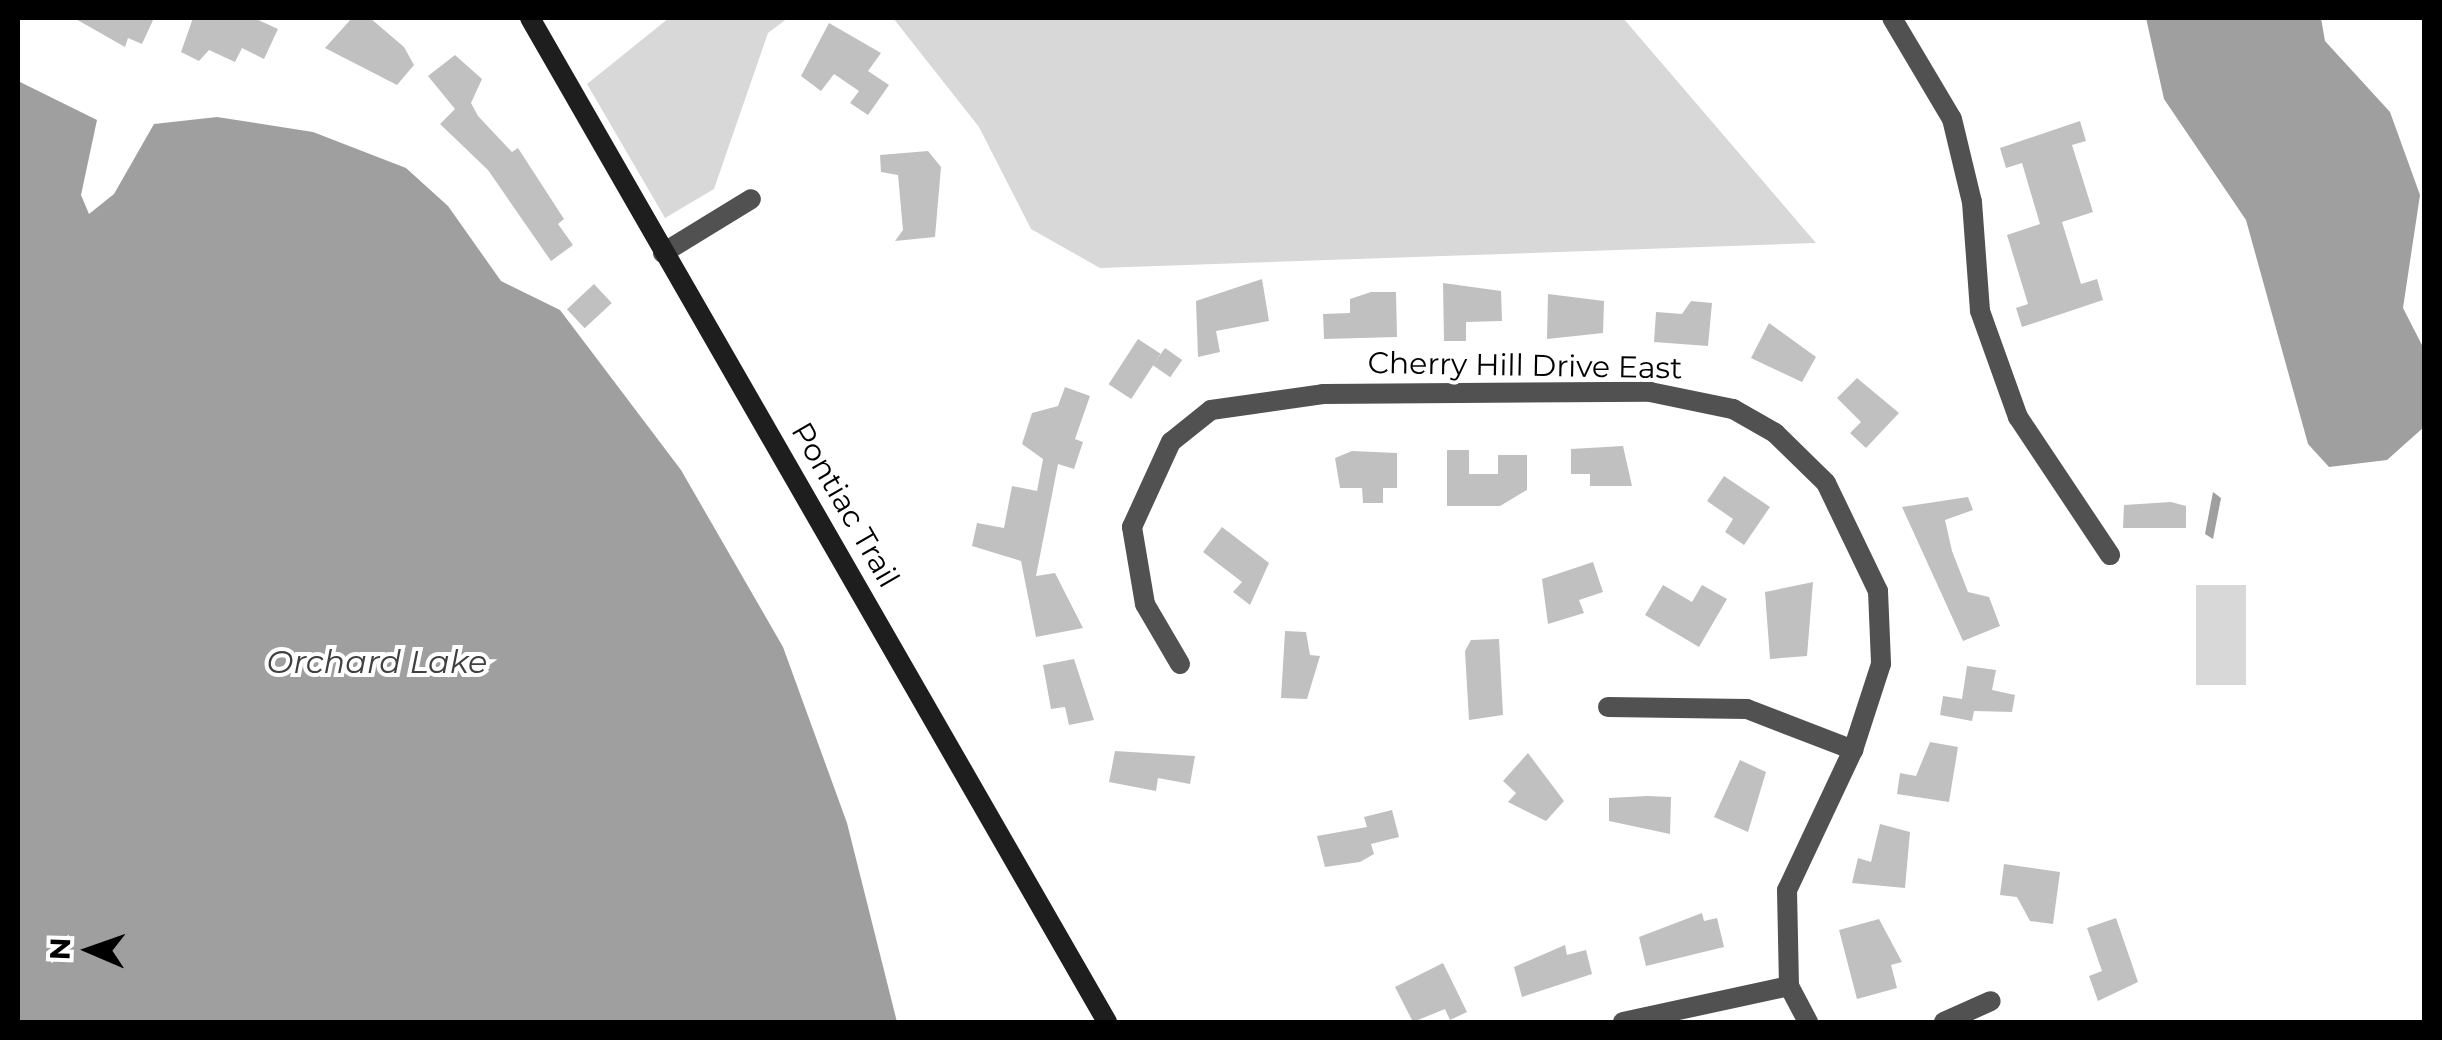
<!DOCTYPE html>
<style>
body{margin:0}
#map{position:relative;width:2442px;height:1040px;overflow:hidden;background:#fff;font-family:Montserrat,sans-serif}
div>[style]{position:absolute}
.green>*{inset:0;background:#d8d8d8;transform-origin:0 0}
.water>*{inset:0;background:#9f9f9f}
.building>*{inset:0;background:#c0c0c0;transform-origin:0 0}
.street>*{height:20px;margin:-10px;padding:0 10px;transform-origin:10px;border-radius:10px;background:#515151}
.secondary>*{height:20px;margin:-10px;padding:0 10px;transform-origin:10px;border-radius:10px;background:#1e1e1e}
span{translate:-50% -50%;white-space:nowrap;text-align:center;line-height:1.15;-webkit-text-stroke:8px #fff;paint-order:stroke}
.street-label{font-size:30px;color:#000}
.water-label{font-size:32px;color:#404040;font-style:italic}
.frame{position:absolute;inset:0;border:20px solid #000;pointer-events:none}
.north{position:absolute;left:40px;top:900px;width:100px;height:100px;-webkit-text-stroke:8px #fff;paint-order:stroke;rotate:272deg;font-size:28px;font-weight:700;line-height:40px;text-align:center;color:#000}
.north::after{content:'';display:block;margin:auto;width:35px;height:45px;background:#000;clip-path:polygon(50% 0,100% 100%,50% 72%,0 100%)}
</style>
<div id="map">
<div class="green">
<i style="clip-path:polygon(669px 18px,788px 18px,768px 33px,714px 189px,665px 218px,587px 84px)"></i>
<i style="clip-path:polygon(893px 18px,1623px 18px,1816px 243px,1100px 268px,1031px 229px,979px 127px)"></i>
<i style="left:2196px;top:585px;width:50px;height:100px"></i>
</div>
<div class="water">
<i style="clip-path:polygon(2146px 18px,2321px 18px,2325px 41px,2390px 112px,2420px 195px,2403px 308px,2424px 349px,2424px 427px,2387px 460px,2329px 467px,2308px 444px,2246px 220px,2164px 99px)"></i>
<i style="clip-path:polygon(18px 81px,97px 120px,81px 195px,89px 214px,114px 194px,154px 124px,217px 117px,313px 132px,406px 168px,448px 206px,501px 281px,560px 310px,681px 470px,783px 647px,847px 823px,897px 1022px,18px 1022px)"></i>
<i style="clip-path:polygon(2213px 492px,2221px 498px,2213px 539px,2205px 534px)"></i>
</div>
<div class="building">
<i style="clip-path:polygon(74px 18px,154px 18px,142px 44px,128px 38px,125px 47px)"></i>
<i style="clip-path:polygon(193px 18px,254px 18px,278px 29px,264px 59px,242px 48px,235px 62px,209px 50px,199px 61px,181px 52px)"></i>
<i style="clip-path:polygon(352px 18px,370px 18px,404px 47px,414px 65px,397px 85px,325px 48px)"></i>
<i style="clip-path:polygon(829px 23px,881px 53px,868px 71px,889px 85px,868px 115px,850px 103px,859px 91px,834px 74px,821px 91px,801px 76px)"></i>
<i style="clip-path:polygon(455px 55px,482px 79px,471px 103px,478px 116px,512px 152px,518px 148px,564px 219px,558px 224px,573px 245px,551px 261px,488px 170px,440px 124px,455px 109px,428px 76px)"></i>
<i style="clip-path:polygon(2080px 121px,2086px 141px,2072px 145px,2093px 212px,2062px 222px,2081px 284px,2097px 279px,2103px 300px,2022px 327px,2016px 308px,2028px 304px,2007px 235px,2040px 224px,2022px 163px,2006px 168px,2000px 148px)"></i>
<i style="clip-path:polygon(928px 151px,941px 167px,935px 237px,895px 241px,903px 230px,898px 175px,881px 172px,880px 155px)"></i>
<i style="clip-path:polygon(1262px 279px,1269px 321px,1216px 331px,1220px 352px,1198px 357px,1196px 301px)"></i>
<i style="clip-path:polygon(1443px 283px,1501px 291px,1502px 321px,1466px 322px,1466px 341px,1444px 341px)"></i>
<i style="left:594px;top:284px;width:26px;height:37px;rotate:47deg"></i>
<i style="clip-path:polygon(1371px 292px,1396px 292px,1397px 337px,1324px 339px,1323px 314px,1350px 313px,1350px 299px)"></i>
<i style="clip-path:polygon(1548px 294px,1604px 301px,1603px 333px,1547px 339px)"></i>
<i style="clip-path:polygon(1691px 301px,1712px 303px,1708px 346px,1654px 342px,1656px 312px,1682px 314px)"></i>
<i style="clip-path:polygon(1769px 323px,1816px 357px,1802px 382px,1751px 358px)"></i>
<i style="left:1138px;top:339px;width:27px;height:54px;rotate:33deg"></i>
<i style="left:1165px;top:348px;width:21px;height:21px;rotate:35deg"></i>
<i style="clip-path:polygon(1857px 378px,1899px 413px,1866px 448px,1850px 433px,1861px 422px,1837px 398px)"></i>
<i style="clip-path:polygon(1065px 387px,1090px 396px,1075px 439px,1083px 442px,1074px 469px,1058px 464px,1036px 576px,1055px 573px,1083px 628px,1036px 637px,1021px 561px,972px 546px,977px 523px,1004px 528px,1012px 486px,1037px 491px,1043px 459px,1022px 444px,1032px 413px,1058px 406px)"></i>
<i style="clip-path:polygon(1623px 446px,1632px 486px,1590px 486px,1590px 474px,1571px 474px,1571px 449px)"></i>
<i style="clip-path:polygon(1447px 450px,1469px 450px,1469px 474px,1498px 474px,1498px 455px,1527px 455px,1527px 490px,1500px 506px,1447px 506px)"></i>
<i style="clip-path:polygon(1352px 451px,1397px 453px,1397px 488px,1383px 488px,1383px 503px,1363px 503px,1362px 488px,1340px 488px,1335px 458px)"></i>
<i style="clip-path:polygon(1724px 476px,1770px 507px,1744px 545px,1725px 532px,1733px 519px,1707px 501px)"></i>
<i style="clip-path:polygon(1968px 497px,1973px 510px,1945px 520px,1952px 551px,1968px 592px,1989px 597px,2000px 626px,1963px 641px,1902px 507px)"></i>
<i style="clip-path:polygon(2171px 502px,2186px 506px,2186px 528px,2123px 528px,2124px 505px)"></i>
<i style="clip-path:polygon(1222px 527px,1269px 563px,1250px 605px,1233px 592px,1242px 582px,1203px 552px)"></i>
<i style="clip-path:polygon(1593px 562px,1603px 592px,1579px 600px,1584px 613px,1548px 624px,1542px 579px)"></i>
<i style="clip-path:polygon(1813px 582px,1807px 656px,1770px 659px,1765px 592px)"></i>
<i style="clip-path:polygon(1663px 585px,1692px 602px,1702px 585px,1727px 599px,1699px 647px,1645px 615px)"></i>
<i style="clip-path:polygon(1285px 631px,1306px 632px,1310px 655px,1320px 656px,1307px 699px,1281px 698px)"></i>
<i style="clip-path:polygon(1499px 639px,1503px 715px,1469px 720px,1465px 651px,1471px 640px)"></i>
<i style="clip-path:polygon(1074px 659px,1094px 720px,1069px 725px,1065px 707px,1051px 709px,1043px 665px)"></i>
<i style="clip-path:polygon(1967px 666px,1996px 670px,1992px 690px,2015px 695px,2012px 712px,1974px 711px,1972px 721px,1940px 715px,1943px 696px,1962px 699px)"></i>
<i style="clip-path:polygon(1930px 742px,1958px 747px,1949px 802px,1897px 794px,1900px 773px,1916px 776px)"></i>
<i style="clip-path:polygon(1115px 751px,1195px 756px,1190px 784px,1158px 778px,1156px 791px,1109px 782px)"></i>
<i style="clip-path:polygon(1528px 753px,1564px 801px,1546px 821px,1508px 802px,1516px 793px,1503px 781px)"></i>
<i style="clip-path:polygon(1740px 760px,1766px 772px,1748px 832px,1714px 817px)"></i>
<i style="clip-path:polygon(1647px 796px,1671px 797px,1670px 834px,1609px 821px,1609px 798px)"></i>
<i style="clip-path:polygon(1392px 810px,1399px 837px,1371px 844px,1374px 854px,1360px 862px,1325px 867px,1317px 836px,1367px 827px,1364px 817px)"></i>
<i style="clip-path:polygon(1880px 824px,1910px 832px,1905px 888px,1852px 883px,1858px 858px,1871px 862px)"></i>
<i style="clip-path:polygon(2004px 864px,2060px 872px,2053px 924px,2030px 921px,2017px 897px,2000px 895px)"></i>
<i style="clip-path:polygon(1702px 913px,1704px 921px,1717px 918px,1724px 947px,1646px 966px,1639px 937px)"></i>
<i style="clip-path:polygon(2116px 918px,2138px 982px,2098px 1001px,2089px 976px,2102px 971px,2087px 928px)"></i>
<i style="clip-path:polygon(1879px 919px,1902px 962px,1891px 965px,1897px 988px,1857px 999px,1839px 930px)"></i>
<i style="clip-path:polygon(1565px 945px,1567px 955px,1586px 950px,1592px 974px,1522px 997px,1514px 967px)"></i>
<i style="clip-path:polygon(1443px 963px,1467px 1012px,1450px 1020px,1445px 1009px,1413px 1022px,1395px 987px)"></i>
</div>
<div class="street">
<i style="left:1892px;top:18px;width:117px;rotate:59.3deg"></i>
<i style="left:1952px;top:119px;width:85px;rotate:76.5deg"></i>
<i style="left:1972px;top:202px;width:109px;rotate:85.8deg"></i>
<i style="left:1980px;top:311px;width:113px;rotate:70.3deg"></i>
<i style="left:2018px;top:417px;width:166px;rotate:56.3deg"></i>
<i style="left:663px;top:253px;width:103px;rotate:-31.5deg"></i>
<i style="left:1180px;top:664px;width:69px;rotate:-120.3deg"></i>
<i style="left:1145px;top:604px;width:78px;rotate:-99.6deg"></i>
<i style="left:1132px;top:527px;width:94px;rotate:-65.4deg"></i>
<i style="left:1171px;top:442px;width:51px;rotate:-38.7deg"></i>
<i style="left:1211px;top:410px;width:113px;rotate:-8.1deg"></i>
<i style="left:1323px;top:394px;width:327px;rotate:-0.4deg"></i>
<i style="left:1650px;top:392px;width:85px;rotate:11.6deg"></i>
<i style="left:1733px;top:409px;width:48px;rotate:29.7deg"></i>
<i style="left:1775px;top:433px;width:71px;rotate:44.4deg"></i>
<i style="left:1826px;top:483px;width:120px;rotate:64.3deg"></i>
<i style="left:1878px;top:591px;width:73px;rotate:87.6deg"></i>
<i style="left:1881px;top:664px;width:90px;rotate:108deg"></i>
<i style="left:1853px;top:750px;width:155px;rotate:115.2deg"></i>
<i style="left:1787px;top:890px;width:96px;rotate:88.8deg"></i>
<i style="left:1789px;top:986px;width:41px;rotate:62.2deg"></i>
<i style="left:1608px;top:707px;width:139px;rotate:0.8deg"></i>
<i style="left:1747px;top:709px;width:114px;rotate:21.1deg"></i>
<i style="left:1623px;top:1022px;width:170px;rotate:-12.2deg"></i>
<i style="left:1944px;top:1022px;width:51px;rotate:-24.1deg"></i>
</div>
<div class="secondary">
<i style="left:530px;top:18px;width:1158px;rotate:60.11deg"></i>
</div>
<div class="street-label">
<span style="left:1525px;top:366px;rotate:1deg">Cherry Hill Drive East</span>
<span style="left:845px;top:505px;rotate:60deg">Pontiac Trail</span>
</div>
<div class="water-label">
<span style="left:377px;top:662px">Orchard Lake</span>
</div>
<div class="frame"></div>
<div class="north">N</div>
</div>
